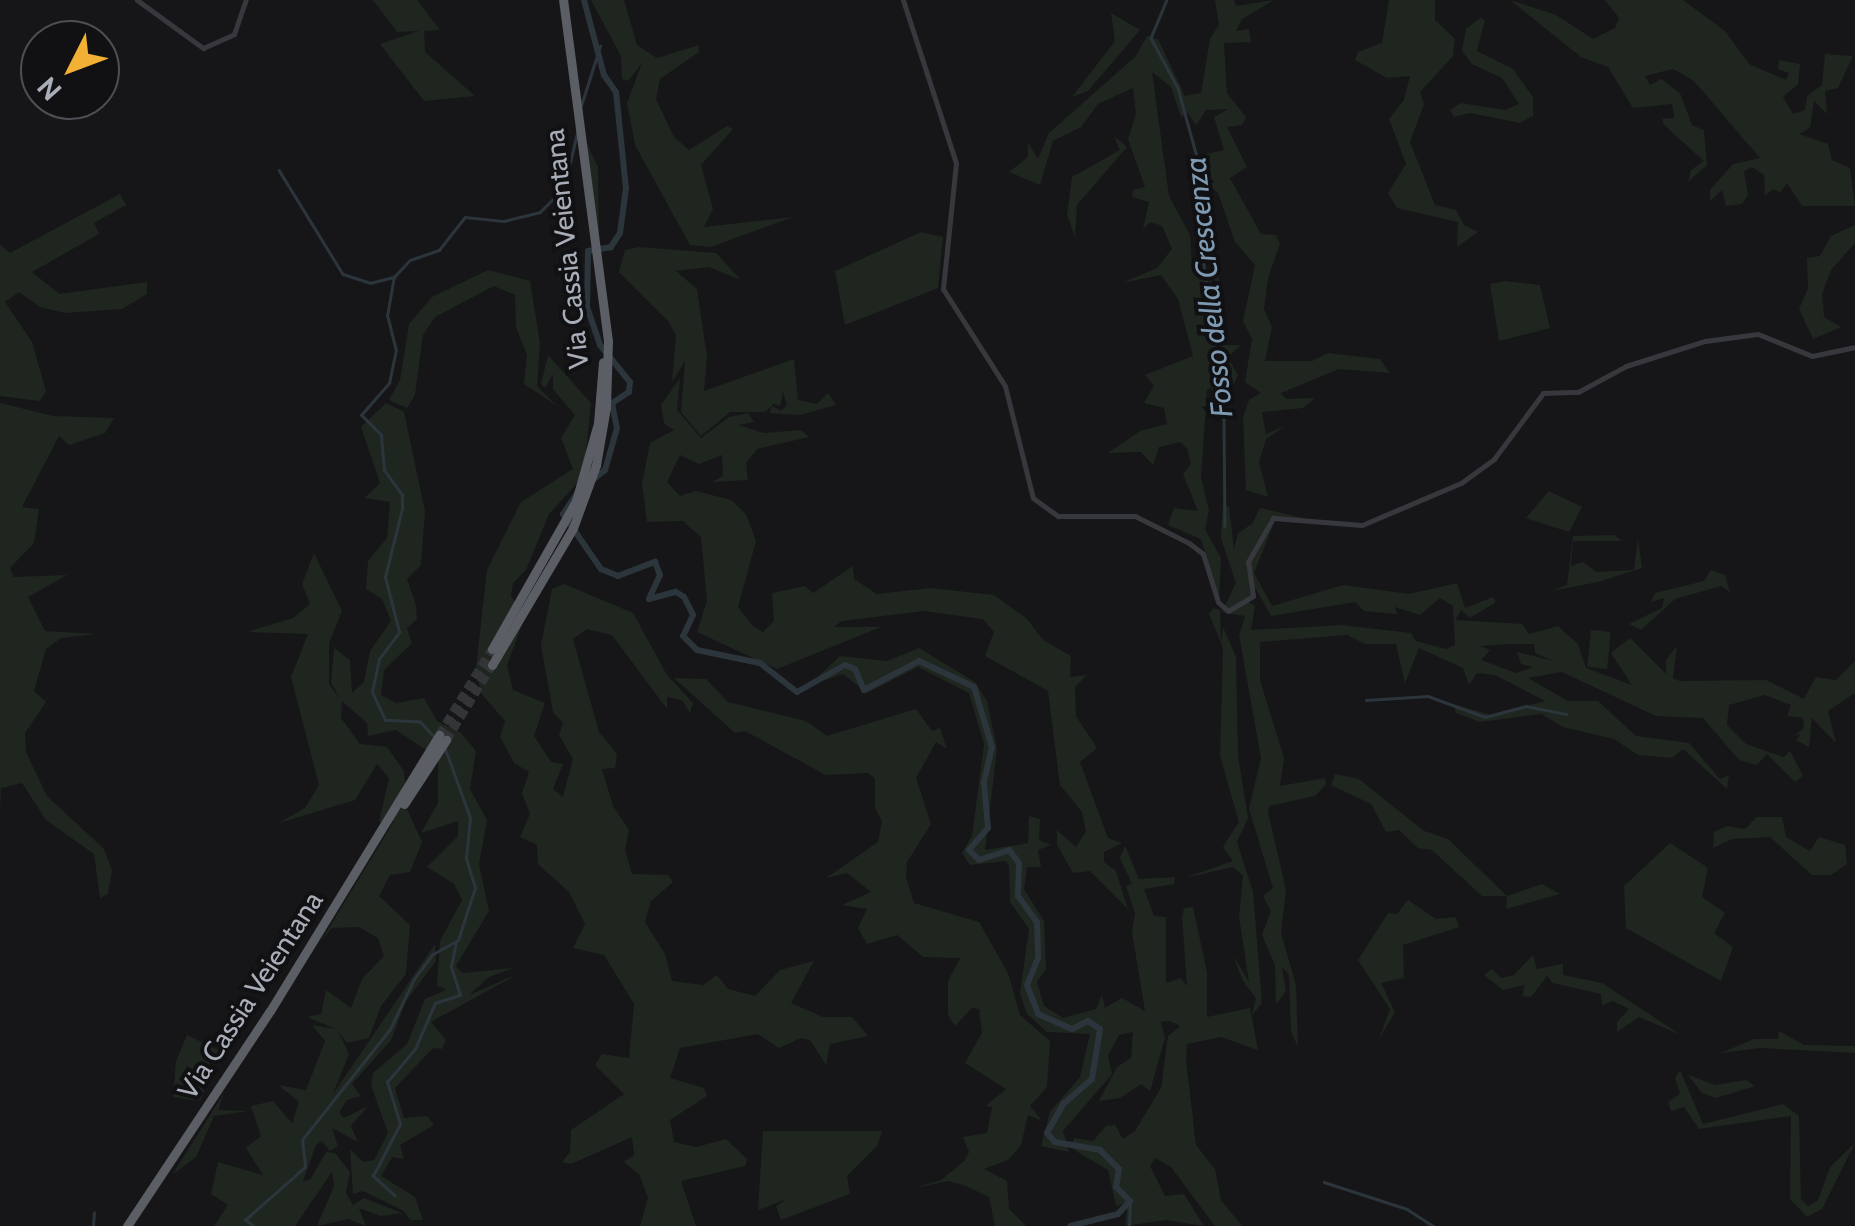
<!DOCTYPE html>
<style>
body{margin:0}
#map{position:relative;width:1855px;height:1226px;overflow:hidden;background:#161618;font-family:Cabin,sans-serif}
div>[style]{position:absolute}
.green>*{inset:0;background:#1e261f;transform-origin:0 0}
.stream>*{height:2.5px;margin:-1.25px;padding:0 1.25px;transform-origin:1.25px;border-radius:1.25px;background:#2c353c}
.river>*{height:6px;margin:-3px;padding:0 3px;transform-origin:3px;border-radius:3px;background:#2c353c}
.trunk-tunnel>*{height:9px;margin-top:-4.5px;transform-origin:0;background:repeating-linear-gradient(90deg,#333438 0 9px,transparent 0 13.5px)}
.tertiary>*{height:5px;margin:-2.5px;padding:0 2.5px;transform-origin:2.5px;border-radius:2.5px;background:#37383d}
.trunk>*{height:9px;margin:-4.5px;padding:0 4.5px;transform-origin:4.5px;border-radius:4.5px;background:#5b5e65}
span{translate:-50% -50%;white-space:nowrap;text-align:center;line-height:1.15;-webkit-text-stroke:8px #111113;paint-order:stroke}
.street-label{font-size:28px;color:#a8adb8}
.water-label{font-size:30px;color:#7f9bb3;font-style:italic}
.north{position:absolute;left:20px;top:20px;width:100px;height:100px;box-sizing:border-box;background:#111113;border:2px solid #4d4f55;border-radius:50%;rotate:228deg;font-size:28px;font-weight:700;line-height:40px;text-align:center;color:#a8adb8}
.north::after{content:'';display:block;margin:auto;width:35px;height:45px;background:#f2b134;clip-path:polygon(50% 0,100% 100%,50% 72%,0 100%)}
</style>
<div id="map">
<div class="green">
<i style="clip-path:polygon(373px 0,417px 0,440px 30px,424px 31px,425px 52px,475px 96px,424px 101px,380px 44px,419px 31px,397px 32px)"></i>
<i style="clip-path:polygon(591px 0,624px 0,637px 45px,657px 58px,699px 45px,699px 52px,660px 79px,656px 99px,674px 137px,689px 150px,727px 126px,733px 129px,701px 165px,713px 209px,704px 227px,793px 217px,711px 247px,690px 245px,635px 145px,627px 103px,642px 63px,628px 81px,622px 79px,621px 56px)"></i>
<i style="clip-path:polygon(1215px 0,1234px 0,1236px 6px,1274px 0,1242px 19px,1236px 31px,1249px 29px,1251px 42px,1224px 43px,1227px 93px,1246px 117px,1242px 125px,1227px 127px,1247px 167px,1230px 178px,1261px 234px,1276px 235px,1280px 244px,1268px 278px,1264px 309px,1272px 327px,1265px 361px,1312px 361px,1328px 353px,1380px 359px,1390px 373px,1339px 369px,1281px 393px,1286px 399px,1315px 398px,1303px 408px,1262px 412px,1266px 434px,1285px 426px,1266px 439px,1259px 462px,1268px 497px,1246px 490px,1243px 417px,1249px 400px,1261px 393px,1245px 382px,1252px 339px,1243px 321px,1255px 265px,1235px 242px,1218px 193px,1196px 174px,1207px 164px,1202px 155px,1224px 150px,1214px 117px,1228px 109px,1206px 110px,1196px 125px,1188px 113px,1181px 117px,1171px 87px,1152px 72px,1169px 196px,1190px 235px,1192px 263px,1219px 276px,1214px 318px,1223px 345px,1241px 345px,1228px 357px,1238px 375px,1226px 401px,1215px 401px,1211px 387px,1207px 390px,1201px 477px,1209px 511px,1205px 529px,1221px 558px,1219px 601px,1201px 539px,1168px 525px,1174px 508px,1198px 511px,1183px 474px,1191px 464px,1187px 448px,1180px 442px,1159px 447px,1153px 465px,1141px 452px,1108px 453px,1140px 431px,1167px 424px,1164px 408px,1144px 403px,1154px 386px,1145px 375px,1193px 356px,1178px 299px,1161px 275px,1122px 283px,1157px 268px,1172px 249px,1162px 226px,1151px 222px,1143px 229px,1149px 202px,1132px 197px,1133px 190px,1145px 187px,1128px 139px,1136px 114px,1133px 88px,1098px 104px,1081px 127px,1053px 141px,1040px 185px,1009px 172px,1028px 157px,1028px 143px,1038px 159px,1049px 133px,1136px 56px,1147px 36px,1158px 39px,1185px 96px,1201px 93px,1210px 39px,1219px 25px)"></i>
<i style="clip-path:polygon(1389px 0,1435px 0,1435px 20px,1455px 39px,1453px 56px,1420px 92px,1424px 104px,1410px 142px,1435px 205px,1456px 210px,1464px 225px,1478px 232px,1457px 247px,1458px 222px,1397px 208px,1388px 193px,1406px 164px,1389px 119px,1404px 100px,1410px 76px,1387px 78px,1355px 60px,1358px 52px,1382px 43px)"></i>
<i style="clip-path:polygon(1510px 0,1556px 15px,1593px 39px,1615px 28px,1619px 18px,1605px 0,1683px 0,1725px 31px,1749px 64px,1786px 80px,1789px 73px,1778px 69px,1779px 60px,1800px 64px,1798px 84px,1783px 97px,1793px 114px,1805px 110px,1807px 96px,1822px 85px,1825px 54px,1853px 56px,1838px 88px,1825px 91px,1827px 114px,1814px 101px,1810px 128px,1799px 134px,1828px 144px,1832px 160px,1850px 168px,1855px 206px,1802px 206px,1787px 183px,1780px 193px,1774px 189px,1765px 195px,1764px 175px,1752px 167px,1744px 171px,1748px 195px,1742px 204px,1726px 206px,1722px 190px,1710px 201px,1710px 190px,1733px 164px,1760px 158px,1694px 81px,1673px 69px,1645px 76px,1650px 85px,1661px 79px,1680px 93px,1692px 125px,1704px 130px,1707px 165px,1688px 182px,1691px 170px,1704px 161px,1664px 125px,1662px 119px,1674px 118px,1672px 104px,1633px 108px,1608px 67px,1581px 57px)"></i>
<i style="clip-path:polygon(1111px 13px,1140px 30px,1088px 91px,1072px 97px,1115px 41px)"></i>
<i style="clip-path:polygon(1480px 18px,1485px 20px,1477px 51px,1513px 69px,1533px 97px,1533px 116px,1520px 123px,1470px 113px,1454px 117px,1450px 110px,1461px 103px,1505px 110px,1519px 104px,1502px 78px,1472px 64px,1462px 51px,1466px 29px)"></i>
<i style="clip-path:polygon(1114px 136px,1127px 147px,1077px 205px,1075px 237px,1067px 215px,1072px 177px,1120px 150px)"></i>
<i style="clip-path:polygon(585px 140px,598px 167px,599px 233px,597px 231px)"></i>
<i style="clip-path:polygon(120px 194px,126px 205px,94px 223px,99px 234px,32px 272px,59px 294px,147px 282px,147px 294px,122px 309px,65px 313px,40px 307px,19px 292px,5px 302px,32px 342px,46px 391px,40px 401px,0 396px,0 245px,10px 253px)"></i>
<i style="clip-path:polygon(1855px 225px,1855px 243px,1831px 270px,1822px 294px,1824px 317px,1841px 327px,1813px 339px,1799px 309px,1808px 288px,1807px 258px,1820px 256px,1831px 236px)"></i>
<i style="clip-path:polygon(921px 232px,943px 237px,938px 288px,845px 325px,835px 271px)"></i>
<i style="clip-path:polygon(639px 247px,716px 253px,741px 280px,709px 267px,676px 271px,697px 289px,707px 357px,704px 391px,794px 359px,798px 400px,817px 404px,828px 393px,836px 405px,800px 415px,770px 413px,772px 406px,781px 411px,787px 405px,783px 392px,780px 406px,774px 404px,765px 412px,730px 412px,701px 436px,681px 412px,685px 361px,672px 382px,676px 336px,669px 322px,619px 272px,625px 250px)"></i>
<i style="clip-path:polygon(488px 270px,530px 281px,540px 343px,537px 386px,557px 406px,524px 384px,527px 355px,516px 327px,515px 295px,494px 286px,435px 317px,423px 335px,415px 395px,407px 408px,389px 400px,400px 380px,409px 324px,432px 297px)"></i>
<i style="clip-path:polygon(1505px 281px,1540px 285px,1550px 328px,1499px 341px,1490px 284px)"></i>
<i style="clip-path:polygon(548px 355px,591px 403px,585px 462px,580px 480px,549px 514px,526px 570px,513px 583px,511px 596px,525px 617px,507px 665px,513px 690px,545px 703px,534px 736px,551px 762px,563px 764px,553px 789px,563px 797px,573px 759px,559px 735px,563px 723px,553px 712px,541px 645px,552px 589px,564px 584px,633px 613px,667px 675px,693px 703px,690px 713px,682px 700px,667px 697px,667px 709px,612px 635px,587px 629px,573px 639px,599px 732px,617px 754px,615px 768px,602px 769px,613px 806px,629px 830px,625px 850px,632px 874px,668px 875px,673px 882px,651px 901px,645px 922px,665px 954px,672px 981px,703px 985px,717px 975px,728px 989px,755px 996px,780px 970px,814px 961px,791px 1003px,823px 1017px,852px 1017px,868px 1036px,830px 1044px,826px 1065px,810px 1040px,801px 1038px,779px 1048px,758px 1034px,680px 1048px,670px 1078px,704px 1088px,707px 1096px,670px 1120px,674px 1142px,696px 1147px,726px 1139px,747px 1159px,745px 1166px,681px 1181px,696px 1226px,640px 1226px,648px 1198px,639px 1174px,624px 1162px,634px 1155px,632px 1137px,571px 1164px,562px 1162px,570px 1152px,571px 1130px,624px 1094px,595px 1065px,602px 1054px,629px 1058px,634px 1004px,604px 955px,573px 948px,585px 924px,569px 892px,538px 864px,537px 845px,520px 837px,530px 814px,522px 793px,529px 772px,514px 763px,500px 737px,505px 721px,481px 693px,476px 668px,487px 570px,521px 502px,573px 469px,561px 438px,575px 415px,553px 389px,553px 374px,545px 388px,541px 384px)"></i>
<i style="clip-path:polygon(680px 378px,677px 410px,701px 438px,729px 417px,748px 413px,754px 422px,738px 425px,764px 433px,801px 430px,809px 437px,757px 449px,746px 463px,748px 480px,712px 482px,723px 476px,722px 455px,699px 464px,680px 455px,667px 482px,680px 496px,696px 491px,731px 500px,746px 514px,756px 541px,738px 607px,754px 627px,763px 632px,774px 621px,772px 593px,805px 586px,813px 593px,853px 566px,854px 579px,877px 594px,930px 588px,994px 595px,1027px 619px,1043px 640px,1071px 656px,1070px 677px,1087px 675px,1075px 687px,1076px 716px,1097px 748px,1080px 762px,1108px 838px,1122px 843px,1104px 852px,1104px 862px,1116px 871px,1128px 909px,1090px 871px,1073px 873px,1057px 845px,1057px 830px,1076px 847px,1086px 831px,1082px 812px,1060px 785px,1048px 691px,985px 656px,994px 632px,983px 619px,923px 611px,842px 621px,834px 627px,881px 627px,777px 669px,697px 632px,707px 601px,701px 537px,683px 521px,647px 522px,642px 483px,650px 443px,674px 430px,664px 423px,661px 405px)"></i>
<i style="clip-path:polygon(0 403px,53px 416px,114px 418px,105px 433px,69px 445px,59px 436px,22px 507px,39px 509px,34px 543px,10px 568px,14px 577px,67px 575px,28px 597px,45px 631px,97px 634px,61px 638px,46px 649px,34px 691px,46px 702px,25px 733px,26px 752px,47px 796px,104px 849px,112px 870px,108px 894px,100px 898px,94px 854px,46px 820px,22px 783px,1px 788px,0 811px)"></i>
<i style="clip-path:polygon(386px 403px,404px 412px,425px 511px,421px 565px,407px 579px,416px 605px,417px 619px,407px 628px,412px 643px,384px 670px,381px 695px,396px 703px,424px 698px,437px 721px,460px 732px,476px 751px,470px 789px,487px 820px,479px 864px,489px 911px,456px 966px,462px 973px,513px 968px,489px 977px,469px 995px,520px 973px,431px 1022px,446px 1040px,442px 1049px,433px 1048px,395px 1088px,404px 1118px,427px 1116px,434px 1125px,400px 1145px,404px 1159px,392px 1157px,381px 1176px,415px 1197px,423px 1220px,410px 1220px,404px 1211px,363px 1191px,353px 1194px,350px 1149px,363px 1162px,374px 1160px,388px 1133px,371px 1085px,373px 1073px,407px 1044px,425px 999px,446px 990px,437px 985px,440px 941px,462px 900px,454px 884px,427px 867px,458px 836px,458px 821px,421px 833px,438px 803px,438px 758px,396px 730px,368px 736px,367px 723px,342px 701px,341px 718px,360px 744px,387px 747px,404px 771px,407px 809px,422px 842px,410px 872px,390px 875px,379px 896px,410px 925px,406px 974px,381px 1006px,369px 1038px,347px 1043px,338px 1031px,349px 1054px,333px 1094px,435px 944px,436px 961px,406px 1001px,391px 1040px,352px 1084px,361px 1096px,347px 1100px,339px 1113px,344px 1118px,368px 1106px,351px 1126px,358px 1142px,332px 1128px,338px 1146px,330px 1151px,322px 1141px,316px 1145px,303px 1181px,310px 1180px,326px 1152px,335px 1153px,350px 1172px,346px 1193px,353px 1205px,364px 1198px,402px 1213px,381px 1216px,359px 1208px,366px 1226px,348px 1219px,317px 1226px,334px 1186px,332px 1172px,295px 1226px,214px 1226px,228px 1205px,211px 1194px,218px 1162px,263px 1175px,246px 1148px,261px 1136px,251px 1106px,273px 1101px,292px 1123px,299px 1102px,278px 1085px,306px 1090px,325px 1041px,312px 1025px,336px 1029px,307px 1017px,321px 1014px,326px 990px,351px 1008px,362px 979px,384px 956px,378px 938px,359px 927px,332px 928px,321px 941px,394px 821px,379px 822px,389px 778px,377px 764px,355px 800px,279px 823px,305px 808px,319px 785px,291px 677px,308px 634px,247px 632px,293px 618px,310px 604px,302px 584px,314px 553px,342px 611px,329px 643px,329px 684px,340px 699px,331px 682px,334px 648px,350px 660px,352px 693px,364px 682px,370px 651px,391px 621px,382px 599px,366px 589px,368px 561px,387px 538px,390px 502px,365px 498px,380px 483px,361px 427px)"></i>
<i style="clip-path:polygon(1549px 491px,1582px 507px,1569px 532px,1526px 518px)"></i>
<i style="clip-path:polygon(evenodd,1223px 504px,1229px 507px,1234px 549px,1238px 533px,1252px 524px,1260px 508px,1303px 518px,1268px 520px,1274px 523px,1254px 573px,1272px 606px,1343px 585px,1409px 594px,1457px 583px,1465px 608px,1493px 597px,1496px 602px,1470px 618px,1461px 610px,1455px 620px,1522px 624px,1529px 634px,1558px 626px,1578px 644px,1586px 668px,1632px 685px,1611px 653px,1630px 638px,1666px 674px,1666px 660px,1677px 646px,1673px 678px,1680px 681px,1766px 680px,1804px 699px,1816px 677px,1836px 680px,1855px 661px,1855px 693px,1828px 711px,1836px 743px,1812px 718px,1809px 747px,1796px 740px,1801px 734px,1794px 736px,1804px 728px,1803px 718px,1787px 716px,1791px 705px,1765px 695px,1729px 705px,1727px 725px,1746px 744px,1784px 757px,1790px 751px,1803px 776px,1795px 782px,1767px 754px,1757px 765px,1739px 760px,1703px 718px,1656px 716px,1562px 672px,1528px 678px,1568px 701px,1598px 701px,1636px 736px,1689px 743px,1720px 779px,1729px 775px,1727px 789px,1683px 749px,1672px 758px,1638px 755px,1614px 739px,1563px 727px,1541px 714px,1480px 722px,1456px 713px,1453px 704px,1491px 715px,1545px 701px,1495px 675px,1477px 673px,1469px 685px,1463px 668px,1419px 648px,1405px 683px,1396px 644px,1365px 644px,1347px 635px,1260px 642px,1260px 680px,1284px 758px,1280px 786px,1325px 778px,1326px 784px,1315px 796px,1269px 806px,1268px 812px,1286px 890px,1281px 933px,1296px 985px,1298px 1047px,1291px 1032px,1289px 975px,1282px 967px,1286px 991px,1276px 1004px,1275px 965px,1262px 935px,1271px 911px,1263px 896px,1273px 888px,1249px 809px,1261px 758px,1239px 635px,1245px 616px,1222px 612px,1236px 583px,1221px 538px,1223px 504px,1256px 589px,1271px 616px,1355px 602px,1364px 611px,1397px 614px,1395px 607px,1420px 615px,1440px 598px,1453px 606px,1455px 645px,1446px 649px,1416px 641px,1411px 633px,1341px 625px,1251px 630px,1255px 606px,1247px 601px,1256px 589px,1223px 504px,1510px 644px,1534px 644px,1535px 653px,1554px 661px,1517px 652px,1521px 664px,1533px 667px,1516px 673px,1481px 660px,1490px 650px,1480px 646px,1510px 644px)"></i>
<i style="clip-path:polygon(1573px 536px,1614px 535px,1622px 541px,1573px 541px,1571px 566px,1583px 562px,1596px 572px,1634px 570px,1638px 538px,1642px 568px,1598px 582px,1552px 591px,1567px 585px)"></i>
<i style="clip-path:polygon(1711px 570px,1725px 575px,1730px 592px,1721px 586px,1675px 599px,1641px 630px,1629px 624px,1662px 608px,1664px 598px,1651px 602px,1655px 593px,1704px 581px)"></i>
<i style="clip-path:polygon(1213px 608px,1220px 610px,1221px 643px,1223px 627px,1236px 657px,1238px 756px,1248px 818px,1237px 842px,1253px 892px,1262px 1003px,1252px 1015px,1256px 998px,1243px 981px,1233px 955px,1249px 982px,1239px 917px,1243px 876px,1233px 867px,1185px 878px,1233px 861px,1223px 847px,1239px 822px,1220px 756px,1223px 648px,1209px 614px)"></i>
<i style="left:1591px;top:630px;width:20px;height:37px;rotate:6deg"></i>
<i style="clip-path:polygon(919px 648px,975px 682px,987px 701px,997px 749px,985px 850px,1028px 843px,1029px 816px,1040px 819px,1039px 840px,1051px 845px,1038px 850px,1041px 867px,1027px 867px,1024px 889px,1044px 921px,1046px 969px,1037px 982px,1044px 1006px,1063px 1018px,1096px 1009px,1102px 995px,1105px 1008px,1122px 998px,1145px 1011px,1132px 932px,1135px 913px,1126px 886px,1132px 884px,1120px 858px,1125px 846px,1139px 879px,1175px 877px,1174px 884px,1144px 889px,1154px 916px,1166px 917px,1166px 983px,1181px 978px,1187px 986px,1182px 917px,1184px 908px,1193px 907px,1207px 972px,1207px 1017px,1250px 1008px,1258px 1050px,1221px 1037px,1187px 1044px,1186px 1060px,1196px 1145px,1215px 1169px,1221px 1200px,1242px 1226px,1215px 1226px,1171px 1167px,1155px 1158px,1150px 1166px,1165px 1196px,1184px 1194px,1204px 1226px,1166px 1220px,1125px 1226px,1127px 1211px,1124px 1204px,1116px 1206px,1108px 1170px,1071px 1148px,1074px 1138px,1093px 1141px,1106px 1126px,1115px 1125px,1123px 1139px,1135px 1131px,1161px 1088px,1168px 1036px,1180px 1026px,1170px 1021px,1161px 1022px,1165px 1038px,1150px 1091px,1141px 1084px,1120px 1098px,1099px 1101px,1117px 1067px,1131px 1058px,1133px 1032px,1119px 1035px,1108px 1056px,1112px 1074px,1063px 1131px,1069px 1152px,1041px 1146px,1050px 1112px,1080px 1077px,1090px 1034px,1047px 1032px,1027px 1014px,1020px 993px,1029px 929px,1010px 902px,1009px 866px,1006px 861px,970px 865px,962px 853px,972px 836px,984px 744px,969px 693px,918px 667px,867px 693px,843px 674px,808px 686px,840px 656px,887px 661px)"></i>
<i style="clip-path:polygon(674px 678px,706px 679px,728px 702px,806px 721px,827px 736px,916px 709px,932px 731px,940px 728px,947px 749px,936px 742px,916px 778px,931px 824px,907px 862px,906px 877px,914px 903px,979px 922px,1008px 973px,1020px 1015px,1050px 1041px,1047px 1087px,1030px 1106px,1042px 1121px,1028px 1115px,1021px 1145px,1008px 1160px,984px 1169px,1007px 1181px,1009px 1209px,1026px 1226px,995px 1226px,989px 1197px,966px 1186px,948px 1181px,915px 1188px,941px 1180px,964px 1161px,969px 1152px,963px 1137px,987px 1133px,992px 1107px,986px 1106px,1006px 1089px,965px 1063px,982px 1033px,979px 1009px,972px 1008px,955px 1026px,948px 1015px,948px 981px,960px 958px,923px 957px,897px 935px,867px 944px,858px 928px,867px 909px,842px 905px,871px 892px,847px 873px,826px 878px,878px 842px,882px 821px,875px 808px,875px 779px,868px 773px,826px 775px,745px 731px,735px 733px)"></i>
<i style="clip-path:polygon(1335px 774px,1359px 779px,1424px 831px,1448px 839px,1507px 896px,1542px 884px,1560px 894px,1506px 909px,1507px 896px,1482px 896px,1432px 850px,1418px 848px,1399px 830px,1386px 832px,1371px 804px,1331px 785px)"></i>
<i style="clip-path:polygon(1757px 817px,1782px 817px,1786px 837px,1810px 851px,1819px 837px,1845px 845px,1847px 864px,1831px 875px,1812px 875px,1770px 837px,1732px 839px,1713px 848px,1714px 832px,1727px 826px,1745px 829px)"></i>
<i style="clip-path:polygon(1670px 843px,1708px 868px,1702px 897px,1725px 913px,1714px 933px,1733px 947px,1721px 981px,1626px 928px,1624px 886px)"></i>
<i style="clip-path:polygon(1408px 900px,1436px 919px,1456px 917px,1459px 927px,1403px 945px,1404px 978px,1381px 983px,1395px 1012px,1379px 1039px,1390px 1009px,1358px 960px,1388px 913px,1397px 914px)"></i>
<i style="clip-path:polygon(1533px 955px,1537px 969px,1563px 964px,1563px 975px,1602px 983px,1681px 1035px,1639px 1017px,1617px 1032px,1617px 1022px,1629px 1009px,1613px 1001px,1602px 1005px,1601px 994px,1553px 983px,1547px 976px,1531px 997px,1523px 996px,1524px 985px,1503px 990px,1484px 975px,1492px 969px,1501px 978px,1514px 975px)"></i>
<i style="clip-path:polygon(1779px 1031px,1804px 1045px,1855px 1046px,1855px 1053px,1760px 1048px,1721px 1053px,1754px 1039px,1778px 1039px)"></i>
<i style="clip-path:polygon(187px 1035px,220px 1051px,200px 1101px,173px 1097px,176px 1061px)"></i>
<i style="clip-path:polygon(1680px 1070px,1703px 1124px,1783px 1104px,1799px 1116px,1801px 1199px,1808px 1206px,1818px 1200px,1830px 1167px,1855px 1143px,1822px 1209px,1807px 1217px,1790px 1199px,1791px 1116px,1699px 1129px,1684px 1107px,1671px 1111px,1668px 1102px,1680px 1094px,1675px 1078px)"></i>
<i style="clip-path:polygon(1688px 1075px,1715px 1085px,1746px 1080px,1755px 1086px,1716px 1098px,1702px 1093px)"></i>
<i style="clip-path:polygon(224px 1093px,218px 1110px,248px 1111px,214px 1116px,196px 1157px,172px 1175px)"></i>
<i style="clip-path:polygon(763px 1131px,882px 1131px,877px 1146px,847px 1176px,850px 1194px,781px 1220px,776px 1206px,787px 1199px,758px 1210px)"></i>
</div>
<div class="stream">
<i style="left:1167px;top:0;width:41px;rotate:112.8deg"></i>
<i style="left:1151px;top:38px;width:57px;rotate:61.6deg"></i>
<i style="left:1178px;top:88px;width:79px;rotate:74.6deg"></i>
<i style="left:1199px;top:164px;width:39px;rotate:94deg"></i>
<i style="left:1196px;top:203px;width:218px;rotate:82.6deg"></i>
<i style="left:1224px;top:419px;width:107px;rotate:89.5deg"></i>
<i style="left:581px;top:106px;width:63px;rotate:-72.4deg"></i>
<i style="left:279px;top:170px;width:122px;rotate:58.4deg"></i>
<i style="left:343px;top:274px;width:28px;rotate:18deg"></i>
<i style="left:370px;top:283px;width:25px;rotate:-14deg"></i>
<i style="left:1366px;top:700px;width:62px;rotate:-3.7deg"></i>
<i style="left:1428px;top:696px;width:61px;rotate:20.2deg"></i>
<i style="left:1485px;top:717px;width:42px;rotate:-15deg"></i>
<i style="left:1526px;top:706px;width:41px;rotate:11.3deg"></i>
<i style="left:433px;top:736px;width:19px;rotate:-133deg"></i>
<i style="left:420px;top:722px;width:35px;rotate:-177deg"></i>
<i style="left:385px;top:720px;width:31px;rotate:-115deg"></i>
<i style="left:372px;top:692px;width:34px;rotate:-78deg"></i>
<i style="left:379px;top:659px;width:34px;rotate:-53deg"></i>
<i style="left:399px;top:632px;width:57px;rotate:-104.3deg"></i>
<i style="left:385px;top:577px;width:70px;rotate:-76deg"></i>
<i style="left:402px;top:509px;width:14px;rotate:-90deg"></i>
<i style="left:402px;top:495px;width:31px;rotate:-126deg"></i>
<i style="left:384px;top:470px;width:35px;rotate:-95deg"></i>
<i style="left:381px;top:435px;width:28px;rotate:-135deg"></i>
<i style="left:361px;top:415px;width:43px;rotate:-48.8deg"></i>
<i style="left:389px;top:383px;width:33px;rotate:-78deg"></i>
<i style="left:396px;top:351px;width:36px;rotate:-104deg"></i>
<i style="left:387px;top:316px;width:40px;rotate:-80deg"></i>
<i style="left:394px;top:277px;width:23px;rotate:-47deg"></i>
<i style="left:410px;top:260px;width:31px;rotate:-19deg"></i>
<i style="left:439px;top:250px;width:42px;rotate:-51.8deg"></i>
<i style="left:465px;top:217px;width:39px;rotate:6deg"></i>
<i style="left:504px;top:221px;width:37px;rotate:-14deg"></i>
<i style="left:540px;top:212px;width:34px;rotate:-45deg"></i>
<i style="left:564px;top:188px;width:57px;rotate:-76.7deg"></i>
<i style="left:1324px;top:1182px;width:87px;rotate:18deg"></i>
<i style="left:1407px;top:1209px;width:31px;rotate:33deg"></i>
<i style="left:395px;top:1196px;width:30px;rotate:-138deg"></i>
<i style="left:373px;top:1176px;width:59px;rotate:-62.6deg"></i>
<i style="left:400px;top:1124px;width:44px;rotate:-107.2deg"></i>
<i style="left:387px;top:1082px;width:43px;rotate:-49.7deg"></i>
<i style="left:415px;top:1049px;width:50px;rotate:-66.5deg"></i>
<i style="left:435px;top:1003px;width:26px;rotate:-18deg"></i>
<i style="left:460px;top:995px;width:29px;rotate:-108deg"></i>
<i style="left:451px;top:967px;width:25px;rotate:-79deg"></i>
<i style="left:93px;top:1226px;width:13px;rotate:-86deg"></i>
<i style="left:253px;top:1226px;width:10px;rotate:-143deg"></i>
<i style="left:245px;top:1220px;width:80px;rotate:-41.5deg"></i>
<i style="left:305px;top:1167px;width:27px;rotate:-96deg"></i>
<i style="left:302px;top:1140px;width:142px;rotate:-51.6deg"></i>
<i style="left:390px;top:1029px;width:55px;rotate:-64.4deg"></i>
<i style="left:414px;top:979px;width:31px;rotate:-53deg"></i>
<i style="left:433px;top:954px;width:29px;rotate:-29deg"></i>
<i style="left:458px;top:940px;width:55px;rotate:-71.9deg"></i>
<i style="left:475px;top:888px;width:31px;rotate:-107deg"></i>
<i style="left:466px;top:858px;width:40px;rotate:-84.3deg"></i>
<i style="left:470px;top:818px;width:73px;rotate:-109.9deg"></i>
<i style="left:1129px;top:1226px;width:25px;rotate:-88deg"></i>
</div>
<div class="river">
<i style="left:584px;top:0;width:78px;rotate:75.1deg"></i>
<i style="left:604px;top:75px;width:21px;rotate:55deg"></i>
<i style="left:616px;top:92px;width:97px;rotate:84.1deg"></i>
<i style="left:626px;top:188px;width:45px;rotate:97.6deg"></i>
<i style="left:620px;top:233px;width:17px;rotate:123deg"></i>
<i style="left:611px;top:247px;width:23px;rotate:170deg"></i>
<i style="left:588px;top:251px;width:56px;rotate:91deg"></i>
<i style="left:587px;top:307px;width:40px;rotate:71.1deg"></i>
<i style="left:600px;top:345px;width:48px;rotate:51deg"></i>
<i style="left:630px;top:382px;width:10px;rotate:96deg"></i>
<i style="left:629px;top:392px;width:20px;rotate:147deg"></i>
<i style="left:612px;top:403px;width:25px;rotate:79deg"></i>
<i style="left:617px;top:428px;width:44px;rotate:105.9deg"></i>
<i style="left:605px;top:470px;width:22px;rotate:141deg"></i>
<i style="left:578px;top:492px;width:27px;rotate:124deg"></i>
<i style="left:563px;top:514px;width:67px;rotate:55.4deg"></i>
<i style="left:601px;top:569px;width:18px;rotate:22deg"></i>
<i style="left:618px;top:576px;width:40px;rotate:-21deg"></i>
<i style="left:655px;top:562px;width:14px;rotate:69deg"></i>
<i style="left:660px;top:575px;width:26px;rotate:115deg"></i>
<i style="left:649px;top:599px;width:28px;rotate:-15deg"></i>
<i style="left:676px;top:592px;width:9px;rotate:32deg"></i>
<i style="left:684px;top:597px;width:20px;rotate:63deg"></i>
<i style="left:693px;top:615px;width:23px;rotate:115deg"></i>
<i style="left:683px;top:636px;width:20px;rotate:45deg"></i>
<i style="left:697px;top:650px;width:64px;rotate:11.7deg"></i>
<i style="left:760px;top:663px;width:47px;rotate:38.1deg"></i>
<i style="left:797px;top:692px;width:55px;rotate:-29.4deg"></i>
<i style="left:845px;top:665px;width:11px;rotate:22deg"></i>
<i style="left:855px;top:669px;width:23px;rotate:67deg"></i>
<i style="left:864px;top:690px;width:62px;rotate:-27.8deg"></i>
<i style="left:919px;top:661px;width:61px;rotate:25.3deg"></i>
<i style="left:974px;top:687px;width:63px;rotate:73.3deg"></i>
<i style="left:992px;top:747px;width:37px;rotate:103deg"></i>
<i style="left:984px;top:783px;width:45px;rotate:84.9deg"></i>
<i style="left:988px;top:828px;width:29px;rotate:131deg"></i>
<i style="left:969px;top:850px;width:14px;rotate:45deg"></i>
<i style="left:979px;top:860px;width:32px;rotate:-18deg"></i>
<i style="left:1009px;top:850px;width:16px;rotate:52deg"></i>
<i style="left:1019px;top:863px;width:33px;rotate:92deg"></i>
<i style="left:1018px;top:896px;width:32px;rotate:54deg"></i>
<i style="left:1037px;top:922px;width:36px;rotate:88deg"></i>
<i style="left:1038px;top:958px;width:29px;rotate:112deg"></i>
<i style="left:1027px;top:985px;width:31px;rotate:69deg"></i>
<i style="left:1038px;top:1014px;width:37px;rotate:24deg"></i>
<i style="left:1072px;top:1029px;width:18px;rotate:-27deg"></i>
<i style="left:1088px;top:1021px;width:14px;rotate:34deg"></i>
<i style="left:1100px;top:1029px;width:51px;rotate:99.1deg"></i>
<i style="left:1092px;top:1079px;width:37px;rotate:139deg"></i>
<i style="left:1064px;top:1103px;width:34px;rotate:120deg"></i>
<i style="left:1047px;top:1133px;width:12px;rotate:48deg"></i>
<i style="left:1055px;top:1142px;width:46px;rotate:10.1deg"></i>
<i style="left:1100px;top:1150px;width:27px;rotate:45deg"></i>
<i style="left:1119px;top:1169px;width:18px;rotate:99deg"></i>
<i style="left:1116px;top:1187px;width:20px;rotate:45deg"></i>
<i style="left:1130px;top:1201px;width:18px;rotate:133deg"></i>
<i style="left:1118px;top:1214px;width:49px;rotate:166deg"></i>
</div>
<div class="trunk-tunnel">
<i style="left:439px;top:735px;width:101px;rotate:-58.4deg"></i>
<i style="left:446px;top:740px;width:88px;rotate:-58.5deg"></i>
</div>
<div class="tertiary">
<i style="left:137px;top:0;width:82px;rotate:36deg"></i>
<i style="left:203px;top:48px;width:34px;rotate:-24deg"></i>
<i style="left:234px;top:34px;width:36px;rotate:-71deg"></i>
<i style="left:903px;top:0;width:171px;rotate:72deg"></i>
<i style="left:956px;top:163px;width:127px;rotate:95.9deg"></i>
<i style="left:943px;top:289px;width:115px;rotate:57.4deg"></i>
<i style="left:1005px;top:386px;width:115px;rotate:76deg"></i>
<i style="left:1033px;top:498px;width:31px;rotate:36deg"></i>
<i style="left:1058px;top:516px;width:77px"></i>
<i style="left:1135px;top:516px;width:60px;rotate:26.6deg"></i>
<i style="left:1189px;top:543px;width:18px;rotate:38deg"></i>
<i style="left:1203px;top:554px;width:50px;rotate:72.6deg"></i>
<i style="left:1218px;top:602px;width:13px;rotate:42deg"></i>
<i style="left:1228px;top:611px;width:29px;rotate:-31deg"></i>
<i style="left:1253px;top:596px;width:34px;rotate:-98deg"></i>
<i style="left:1248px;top:562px;width:51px;rotate:-60.4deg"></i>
<i style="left:1273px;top:518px;width:89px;rotate:4.5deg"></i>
<i style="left:1362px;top:525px;width:108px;rotate:-23deg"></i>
<i style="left:1461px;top:483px;width:41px;rotate:-36deg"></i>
<i style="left:1494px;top:459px;width:82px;rotate:-53.4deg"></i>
<i style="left:1543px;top:393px;width:35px;rotate:-2deg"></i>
<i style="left:1578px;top:392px;width:55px;rotate:-28.4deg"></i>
<i style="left:1626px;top:366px;width:83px;rotate:-17.6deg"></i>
<i style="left:1705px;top:341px;width:53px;rotate:-7.5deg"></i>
<i style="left:1758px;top:334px;width:58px;rotate:22.2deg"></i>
<i style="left:1812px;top:356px;width:44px;rotate:-11.8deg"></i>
</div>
<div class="trunk">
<i style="left:492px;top:649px;width:170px;rotate:-60.4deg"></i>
<i style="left:576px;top:501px;width:81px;rotate:-74.2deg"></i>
<i style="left:598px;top:423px;width:61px;rotate:-85.3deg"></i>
<i style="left:492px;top:665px;width:159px;rotate:-59.4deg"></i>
<i style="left:573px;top:528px;width:67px;rotate:-69.9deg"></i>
<i style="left:596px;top:465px;width:59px;rotate:-80.2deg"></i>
<i style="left:606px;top:407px;width:66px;rotate:-88.3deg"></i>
<i style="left:608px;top:341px;width:344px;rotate:-97.5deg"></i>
<i style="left:404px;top:804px;width:77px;rotate:-56.7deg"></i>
<i style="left:127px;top:1226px;width:258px;rotate:-56.4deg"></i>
<i style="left:270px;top:1011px;width:324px;rotate:-58.5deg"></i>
</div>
<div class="street-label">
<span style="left:566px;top:249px;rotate:-96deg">Via Cassia Veientana</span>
<span style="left:250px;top:995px;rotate:-57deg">Via Cassia Veientana</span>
</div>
<div class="water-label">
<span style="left:1209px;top:287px;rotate:-96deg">Fosso della Crescenza</span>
</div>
<div class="north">N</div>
</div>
